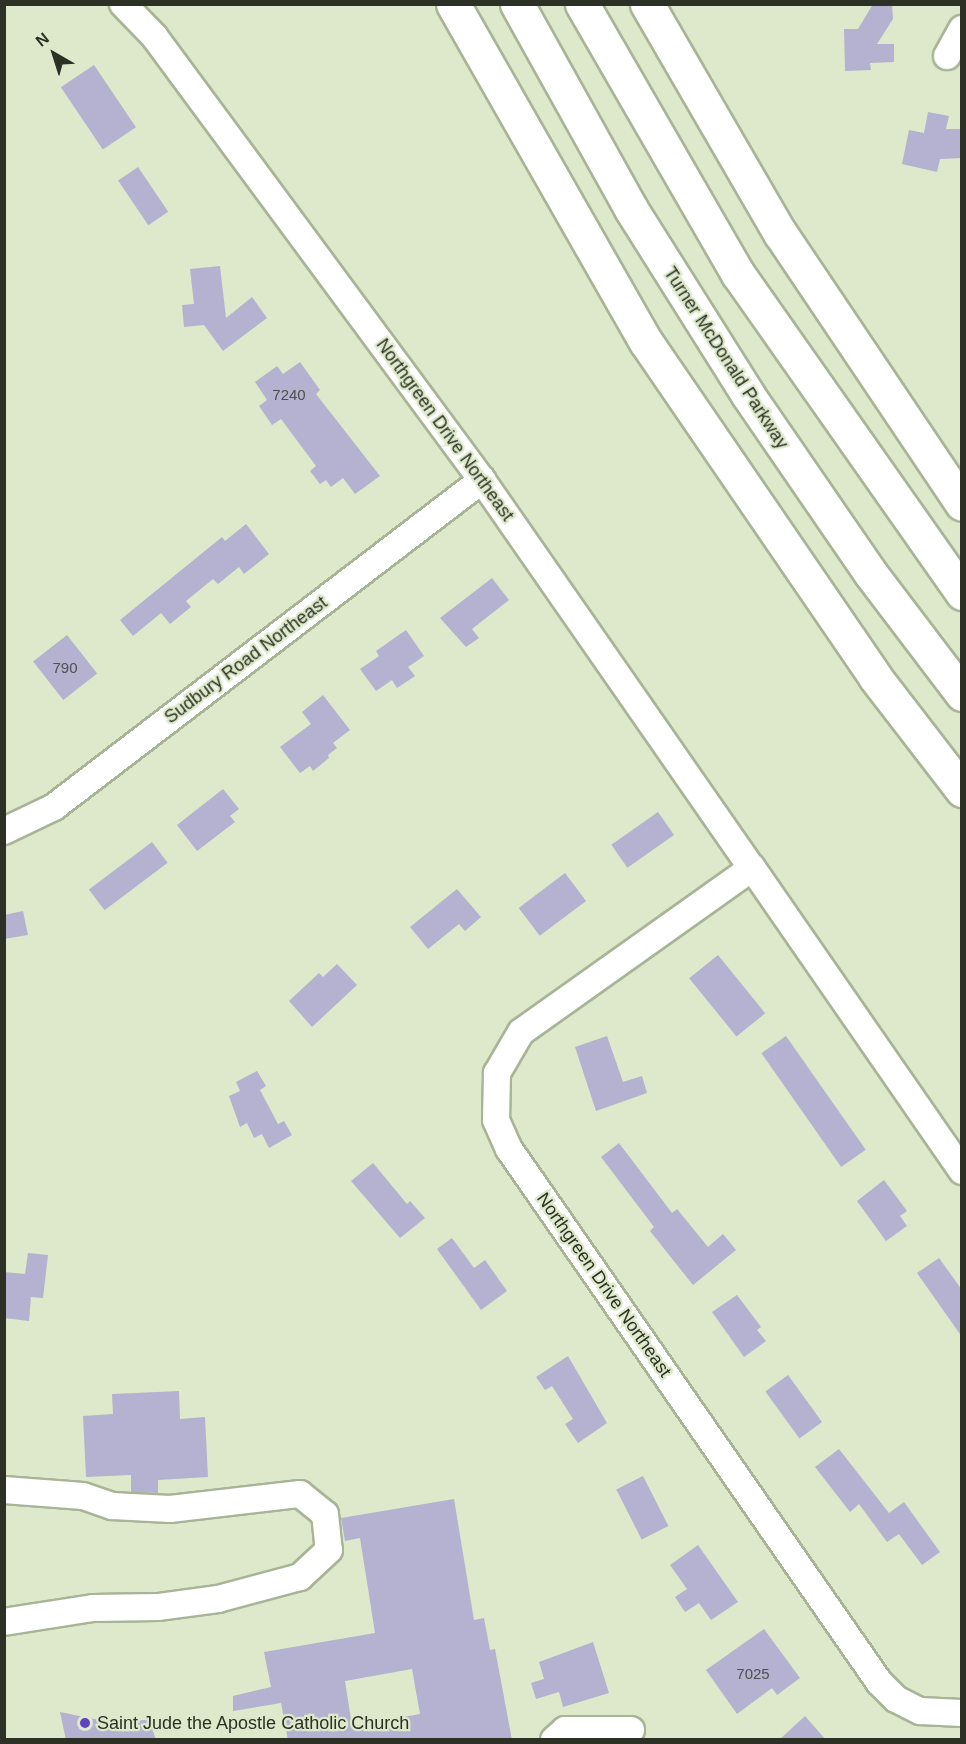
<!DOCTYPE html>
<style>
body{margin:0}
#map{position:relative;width:966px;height:1744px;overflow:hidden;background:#dde9ca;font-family:Arial,sans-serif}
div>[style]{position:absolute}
.building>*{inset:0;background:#b4b2d0;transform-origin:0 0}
.roads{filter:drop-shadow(2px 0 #a9b497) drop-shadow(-2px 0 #a9b497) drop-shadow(0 2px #a9b497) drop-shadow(0 -2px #a9b497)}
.minor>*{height:26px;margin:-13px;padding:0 13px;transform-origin:13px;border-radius:13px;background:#fff}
.highway>*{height:33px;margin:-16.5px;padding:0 16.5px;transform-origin:16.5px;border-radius:16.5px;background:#fff}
.dots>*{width:16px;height:16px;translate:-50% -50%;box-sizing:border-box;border:3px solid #dde9ca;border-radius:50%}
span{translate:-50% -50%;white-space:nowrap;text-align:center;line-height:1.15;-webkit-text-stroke:4.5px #dde9ca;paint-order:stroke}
.number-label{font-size:15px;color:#4e5050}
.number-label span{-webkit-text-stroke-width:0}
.street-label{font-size:18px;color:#2c3025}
.poi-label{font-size:18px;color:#2c3025}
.left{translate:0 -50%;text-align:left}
.frame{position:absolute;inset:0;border:6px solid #2c3025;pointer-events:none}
.north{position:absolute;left:24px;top:24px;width:60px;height:60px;-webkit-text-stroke:4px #dde9ca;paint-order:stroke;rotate:321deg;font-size:16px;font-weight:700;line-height:24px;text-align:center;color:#2c3025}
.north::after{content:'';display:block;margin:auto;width:21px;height:27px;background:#2c3025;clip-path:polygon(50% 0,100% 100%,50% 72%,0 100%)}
</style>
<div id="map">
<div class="building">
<i style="clip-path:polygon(873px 4px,892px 4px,893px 19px,877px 44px,894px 44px,894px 62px,870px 63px,871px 70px,845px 71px,844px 29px,858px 29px)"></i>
<i style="left:94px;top:65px;width:75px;height:40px;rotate:56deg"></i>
<i style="clip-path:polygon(928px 112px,949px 116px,946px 129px,962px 129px,962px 158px,940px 159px,937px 172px,902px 164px,909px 130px,924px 133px)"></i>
<i style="left:138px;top:167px;width:54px;height:24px;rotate:56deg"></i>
<i style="clip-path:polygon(220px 266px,226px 318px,252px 297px,267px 318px,223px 351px,204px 325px,184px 327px,182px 305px,194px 304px,190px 269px)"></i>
<i style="clip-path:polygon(300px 362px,320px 390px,316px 394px,380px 476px,355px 494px,343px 478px,331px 487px,326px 480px,320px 484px,310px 471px,316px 466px,281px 419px,272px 425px,259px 406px,267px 400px,255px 382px,277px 366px,283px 374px)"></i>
<i style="clip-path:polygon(246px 524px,269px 554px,244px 574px,239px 567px,218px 584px,213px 579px,186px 601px,191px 607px,170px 624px,161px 613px,133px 636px,120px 620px,222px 537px,225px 541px)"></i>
<i style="clip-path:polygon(492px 578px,509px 600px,472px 629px,479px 638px,466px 647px,440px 618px)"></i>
<i style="clip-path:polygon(406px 630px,424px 656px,408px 667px,415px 676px,397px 688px,392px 680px,376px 691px,360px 669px,379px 656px,376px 651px)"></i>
<i style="left:67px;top:635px;width:49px;height:43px;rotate:52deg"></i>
<i style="clip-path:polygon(323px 695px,350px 730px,333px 743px,337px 748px,328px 755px,329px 758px,313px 771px,310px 766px,300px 773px,280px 747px,311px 724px,302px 712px)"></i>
<i style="clip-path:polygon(223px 789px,239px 809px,230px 816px,235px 822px,197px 851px,177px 825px)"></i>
<i style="left:658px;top:812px;width:28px;height:57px;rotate:55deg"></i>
<i style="left:152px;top:842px;width:26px;height:79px;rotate:53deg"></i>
<i style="left:565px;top:873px;width:35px;height:58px;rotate:53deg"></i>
<i style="clip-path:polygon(457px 889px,481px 917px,465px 931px,459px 924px,428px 949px,410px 927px)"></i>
<i style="clip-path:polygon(23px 911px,28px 935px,4px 939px,4px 915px)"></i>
<i style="left:718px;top:955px;width:75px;height:37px;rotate:51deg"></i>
<i style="clip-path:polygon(337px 964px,357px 985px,312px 1027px,289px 1001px,319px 973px,323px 977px)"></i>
<i style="clip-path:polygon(607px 1036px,623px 1082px,642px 1076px,647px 1093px,596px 1111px,575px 1047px)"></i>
<i style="left:786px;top:1036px;width:139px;height:30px;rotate:55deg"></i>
<i style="clip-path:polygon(257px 1071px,266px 1086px,260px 1090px,278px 1124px,284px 1121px,292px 1135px,269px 1148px,262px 1134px,254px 1138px,247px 1123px,240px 1127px,229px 1096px,240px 1091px,236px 1082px)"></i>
<i style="clip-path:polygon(619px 1143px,672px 1213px,677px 1209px,708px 1247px,723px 1234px,736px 1250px,693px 1285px,650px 1231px,654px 1227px,601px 1157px)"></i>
<i style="clip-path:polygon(373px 1163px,407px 1204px,410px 1201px,425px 1218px,400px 1238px,351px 1181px)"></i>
<i style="clip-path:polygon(884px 1180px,907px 1211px,900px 1216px,907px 1226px,886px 1241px,857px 1201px)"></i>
<i style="clip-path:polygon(452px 1238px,474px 1268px,485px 1260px,507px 1291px,481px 1310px,437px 1249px)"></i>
<i style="clip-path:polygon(28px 1253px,48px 1255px,43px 1298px,31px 1297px,29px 1321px,4px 1318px,4px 1272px,25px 1274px)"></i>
<i style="clip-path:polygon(939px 1258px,962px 1290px,962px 1337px,917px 1273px)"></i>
<i style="clip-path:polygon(737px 1295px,761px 1327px,757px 1330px,766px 1341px,744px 1357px,712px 1312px)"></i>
<i style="clip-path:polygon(568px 1356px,607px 1423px,578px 1443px,565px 1424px,573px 1419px,552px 1386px,545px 1390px,536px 1377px)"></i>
<i style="left:788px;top:1375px;width:58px;height:28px;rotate:54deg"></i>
<i style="clip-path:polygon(179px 1391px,180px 1419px,205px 1417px,208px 1477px,158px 1480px,158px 1493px,131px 1492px,131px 1475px,86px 1477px,83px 1416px,113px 1414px,112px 1394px)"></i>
<i style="clip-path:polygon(839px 1449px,889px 1513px,904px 1502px,940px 1552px,922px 1565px,899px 1534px,887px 1542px,859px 1504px,850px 1512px,815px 1467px)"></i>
<i style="left:643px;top:1476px;width:56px;height:30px;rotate:63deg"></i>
<i style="clip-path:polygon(evenodd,454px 1499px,474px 1620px,484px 1618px,490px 1650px,495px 1649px,512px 1740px,288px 1740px,281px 1703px,233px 1711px,233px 1696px,271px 1687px,264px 1652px,375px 1633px,360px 1538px,345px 1541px,341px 1518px,454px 1499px,412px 1669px,420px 1714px,352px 1726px,345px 1681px,412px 1669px)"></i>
<i style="clip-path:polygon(698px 1545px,738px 1602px,711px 1620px,699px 1603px,685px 1612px,675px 1597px,687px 1589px,670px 1565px)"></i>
<i style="clip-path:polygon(764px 1629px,800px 1678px,777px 1695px,772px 1688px,737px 1714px,706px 1670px)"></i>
<i style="clip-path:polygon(593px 1642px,609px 1693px,563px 1707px,559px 1692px,536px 1699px,531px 1683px,544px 1679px,539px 1662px)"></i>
<i style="clip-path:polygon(60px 1712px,99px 1720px,107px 1714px,110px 1726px,149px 1719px,156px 1740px,66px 1740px)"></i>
<i style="clip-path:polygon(805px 1716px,826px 1740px,779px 1740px)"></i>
</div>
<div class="roads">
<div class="minor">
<i style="left:123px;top:4px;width:45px;rotate:45.9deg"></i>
<i style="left:154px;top:36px;width:552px;rotate:53.55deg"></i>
<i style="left:482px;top:480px;width:473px;rotate:55.2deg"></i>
<i style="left:947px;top:56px;width:31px;rotate:-61deg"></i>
<i style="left:4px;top:831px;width:55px;rotate:-25.6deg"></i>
<i style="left:54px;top:807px;width:539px;rotate:-37.38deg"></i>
<i style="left:962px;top:1171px;width:369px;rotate:-124.7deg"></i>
<i style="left:752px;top:868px;width:283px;rotate:144.6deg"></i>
<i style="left:521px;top:1032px;width:48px;rotate:120.3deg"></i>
<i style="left:497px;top:1073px;width:47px;rotate:91.2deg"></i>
<i style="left:496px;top:1120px;width:32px;rotate:66deg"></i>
<i style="left:509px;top:1149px;width:649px;rotate:55.23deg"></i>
<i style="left:879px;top:1682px;width:24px;rotate:45deg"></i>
<i style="left:896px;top:1699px;width:27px;rotate:27deg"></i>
<i style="left:920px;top:1711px;width:42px;rotate:2.7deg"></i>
<i style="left:4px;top:1490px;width:79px;rotate:4.3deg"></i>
<i style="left:83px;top:1496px;width:31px;rotate:19deg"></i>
<i style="left:112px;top:1506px;width:58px;rotate:3deg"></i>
<i style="left:170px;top:1509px;width:131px;rotate:-6.6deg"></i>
<i style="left:300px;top:1494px;width:32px;rotate:39deg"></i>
<i style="left:325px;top:1514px;width:36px;rotate:84deg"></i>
<i style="left:329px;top:1550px;width:40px;rotate:137deg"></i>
<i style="left:300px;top:1577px;width:85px;rotate:165deg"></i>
<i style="left:218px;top:1599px;width:61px;rotate:172.4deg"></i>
<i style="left:158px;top:1607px;width:65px;rotate:179.1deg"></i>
<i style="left:93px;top:1608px;width:90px;rotate:171.1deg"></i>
<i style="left:554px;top:1740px;width:15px;rotate:-42deg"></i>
<i style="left:565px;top:1730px;width:66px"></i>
</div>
<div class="highway">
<i style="left:453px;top:4px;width:389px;rotate:60.3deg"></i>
<i style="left:646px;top:342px;width:406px;rotate:55.6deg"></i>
<i style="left:875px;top:677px;width:143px;rotate:52.4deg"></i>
<i style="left:517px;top:4px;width:235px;rotate:60.9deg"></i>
<i style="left:631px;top:209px;width:220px;rotate:57.8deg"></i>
<i style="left:748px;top:395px;width:217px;rotate:55.5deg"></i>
<i style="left:871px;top:574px;width:151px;rotate:52.8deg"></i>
<i style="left:582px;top:4px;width:312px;rotate:60deg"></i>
<i style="left:738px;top:274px;width:390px;rotate:54.9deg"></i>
<i style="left:647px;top:4px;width:265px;rotate:59.9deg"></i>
<i style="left:780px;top:233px;width:326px;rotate:56.1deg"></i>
</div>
</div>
<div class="dots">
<i style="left:85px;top:1723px;background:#6044bd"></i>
</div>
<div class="number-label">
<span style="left:289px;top:395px">7240</span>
<span style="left:65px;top:668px">790</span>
<span style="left:753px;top:1674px">7025</span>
</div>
<div class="street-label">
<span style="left:726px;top:358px;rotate:57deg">Turner McDonald Parkway</span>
<span style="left:445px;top:430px;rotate:54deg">Northgreen Drive Northeast</span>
<span style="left:246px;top:660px;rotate:-37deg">Sudbury Road Northeast</span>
<span style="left:604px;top:1285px;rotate:55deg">Northgreen Drive Northeast</span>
</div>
<div class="poi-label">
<span class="left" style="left:97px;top:1723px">Saint Jude the Apostle Catholic Church</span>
</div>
<div class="frame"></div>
<div class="north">N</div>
</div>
